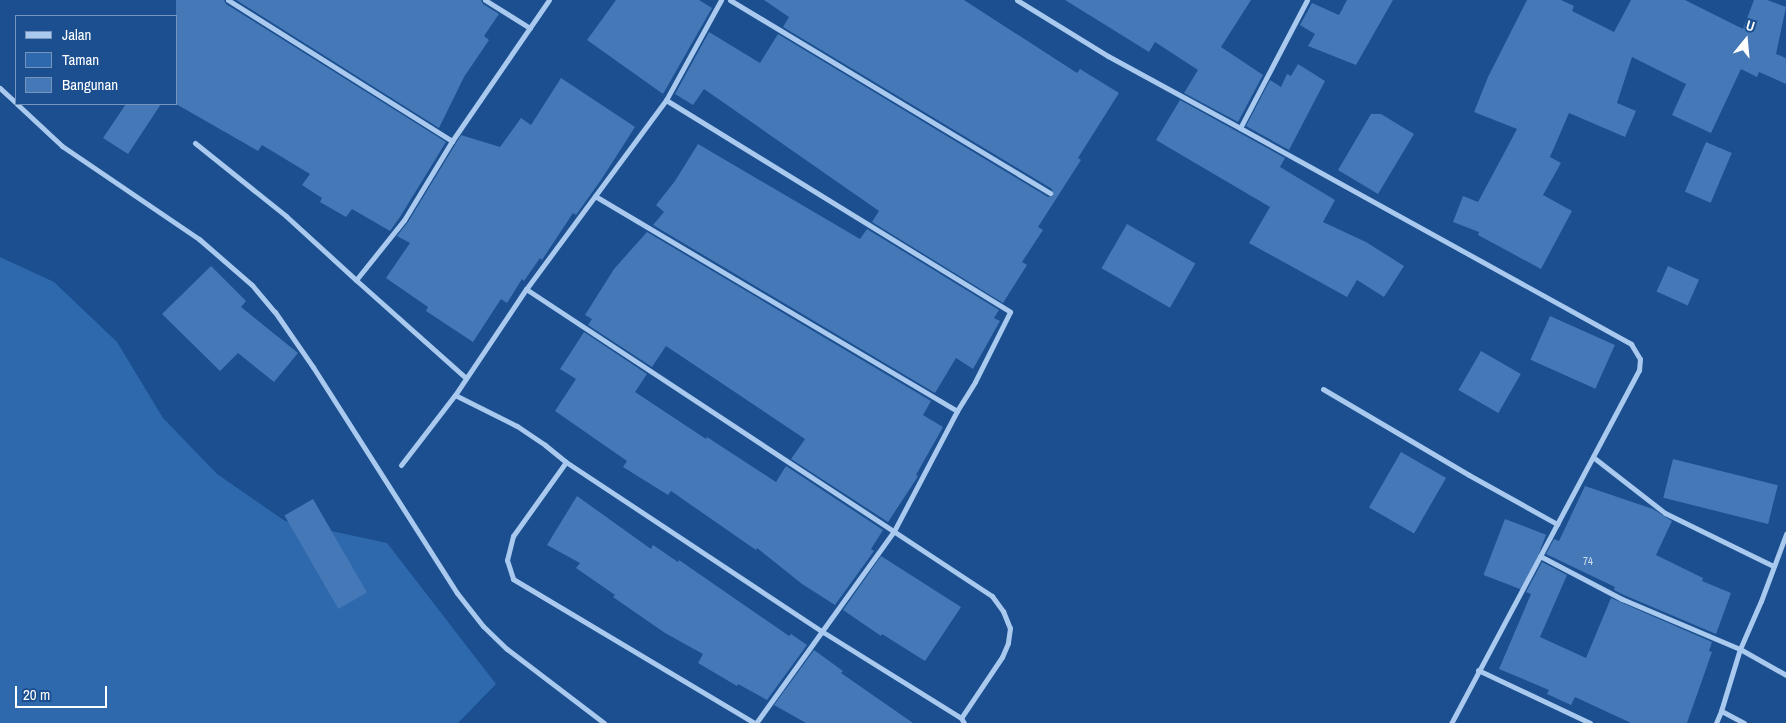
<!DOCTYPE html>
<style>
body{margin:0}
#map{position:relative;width:1786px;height:723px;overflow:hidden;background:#1b4f8f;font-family:"Archivo Narrow",sans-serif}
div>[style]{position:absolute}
.green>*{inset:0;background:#2e69ad}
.building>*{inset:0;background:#4478b7;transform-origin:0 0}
.street>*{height:5px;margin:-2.5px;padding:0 2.5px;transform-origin:2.5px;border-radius:2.5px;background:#a9c9ee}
span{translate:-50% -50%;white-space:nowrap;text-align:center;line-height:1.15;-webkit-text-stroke:5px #1b4f8f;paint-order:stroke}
.number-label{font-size:11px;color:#d0dded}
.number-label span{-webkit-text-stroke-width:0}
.legend{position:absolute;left:15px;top:15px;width:162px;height:90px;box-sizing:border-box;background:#1b4f8f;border:1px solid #7695bc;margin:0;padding:6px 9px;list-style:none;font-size:15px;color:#fff}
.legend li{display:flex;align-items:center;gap:10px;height:25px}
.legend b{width:25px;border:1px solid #7695bc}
.north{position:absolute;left:1721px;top:15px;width:50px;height:50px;-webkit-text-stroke:4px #1b4f8f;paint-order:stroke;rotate:17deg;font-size:14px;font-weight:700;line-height:20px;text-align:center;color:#fff}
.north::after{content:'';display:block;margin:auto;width:18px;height:22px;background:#fff;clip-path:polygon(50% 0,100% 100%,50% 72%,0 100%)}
.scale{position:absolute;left:15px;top:686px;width:92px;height:22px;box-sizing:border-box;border:2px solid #fff;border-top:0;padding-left:6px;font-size:15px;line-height:18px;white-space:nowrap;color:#fff;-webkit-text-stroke:4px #1b4f8f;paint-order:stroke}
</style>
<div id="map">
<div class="green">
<i style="clip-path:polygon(0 257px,54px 282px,117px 342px,163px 418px,217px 474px,285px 521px,387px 543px,496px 684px,458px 723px,0 723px)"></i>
</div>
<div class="building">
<i style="clip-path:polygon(176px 0,224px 0,226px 4px,446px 142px,400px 217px,390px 231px,352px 209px,346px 217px,320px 202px,322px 198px,302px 185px,310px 174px,262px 145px,258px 151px,176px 104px)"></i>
<i style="clip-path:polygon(236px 0,481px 0,483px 4px,499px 14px,484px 36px,489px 40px,464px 77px,439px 128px)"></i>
<i style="clip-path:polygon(616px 0,699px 0,712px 8px,663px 94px,587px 40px)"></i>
<i style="clip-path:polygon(764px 0,964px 0,1077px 73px,1080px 69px,1119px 93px,1078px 158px,1081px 160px,1038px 227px,1043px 230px,1022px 262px,1027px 265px,1003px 303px,872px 222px,879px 211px,704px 89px,693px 105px,675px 94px,709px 32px,760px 63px,778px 34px,1048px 197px,1053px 196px,1052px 189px,783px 27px,789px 17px)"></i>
<i style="clip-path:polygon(1065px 0,1251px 0,1221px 47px,1263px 75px,1238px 122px,1184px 93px,1198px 70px,1155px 42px,1149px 52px)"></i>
<i style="clip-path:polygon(1347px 0,1393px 0,1356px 65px,1308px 46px,1315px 34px,1300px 25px,1312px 3px,1339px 15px)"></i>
<i style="clip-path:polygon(1527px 0,1561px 0,1574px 6px,1572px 11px,1614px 32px,1631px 0,1685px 0,1743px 29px,1754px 0,1767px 0,1786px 7px,1776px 54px,1786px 58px,1786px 84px,1759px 72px,1757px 77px,1741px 69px,1711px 133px,1672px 115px,1686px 84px,1632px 57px,1617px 103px,1636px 111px,1625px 137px,1569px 113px,1550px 157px,1561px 163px,1543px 195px,1572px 211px,1541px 269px,1478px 235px,1479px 232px,1453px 222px,1463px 196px,1478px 202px,1517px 129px,1474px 112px,1488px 77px)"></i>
<i style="clip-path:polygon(1298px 64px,1325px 81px,1289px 150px,1246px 126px,1270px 80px,1281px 87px,1287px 74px,1291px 76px)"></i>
<i style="clip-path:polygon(561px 78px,635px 127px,601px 180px,576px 215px,573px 213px,542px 260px,540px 258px,524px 281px,522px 279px,507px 303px,501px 299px,473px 342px,426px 311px,428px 307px,386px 278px,410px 243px,397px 236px,408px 222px,461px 135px,500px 147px,521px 118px,531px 125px)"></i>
<i style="clip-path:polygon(1180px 100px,1285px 158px,1280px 167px,1335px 200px,1323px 222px,1366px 242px,1404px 266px,1384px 297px,1357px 280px,1347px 297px,1249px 243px,1270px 207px,1156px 140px)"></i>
<i style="clip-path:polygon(126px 104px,161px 104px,128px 154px,103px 138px)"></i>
<i style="clip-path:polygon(1371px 114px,1381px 114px,1414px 134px,1378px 194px,1338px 170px)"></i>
<i style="left:1706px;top:142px;width:28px;height:54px;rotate:23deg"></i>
<i style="clip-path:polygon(698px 144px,860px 239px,867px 229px,999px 310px,994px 318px,1000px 321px,973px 369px,956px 358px,935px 393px,653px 225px,664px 212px,656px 205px,675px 181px)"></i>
<i style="left:1127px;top:224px;width:79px;height:51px;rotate:30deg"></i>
<i style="clip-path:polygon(647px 232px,931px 401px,923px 415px,943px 427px,916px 475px,918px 476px,915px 481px,888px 522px,791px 459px,805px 439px,666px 346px,652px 367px,588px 325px,592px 319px,585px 315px,614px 269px)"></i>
<i style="clip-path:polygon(211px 266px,246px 301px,241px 307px,298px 353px,274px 382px,238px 353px,220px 371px,162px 314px)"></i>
<i style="left:1668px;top:266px;width:34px;height:28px;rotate:24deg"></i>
<i style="left:1550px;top:316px;width:71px;height:48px;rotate:24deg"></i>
<i style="clip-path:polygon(584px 332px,647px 374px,635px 392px,706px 439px,707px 437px,776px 482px,786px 466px,883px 530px,871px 549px,874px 551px,835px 605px,802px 584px,757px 548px,756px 550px,671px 491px,668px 495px,623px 467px,627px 461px,555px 411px,576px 379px,560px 369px)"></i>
<i style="left:1481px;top:351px;width:46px;height:45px;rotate:30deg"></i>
<i style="left:1401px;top:452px;width:52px;height:64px;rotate:30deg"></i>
<i style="left:1673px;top:459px;width:108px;height:40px;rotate:14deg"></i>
<i style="clip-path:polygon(1585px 486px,1653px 509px,1672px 521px,1656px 555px,1703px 578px,1702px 581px,1731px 593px,1716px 634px,1624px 595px,1614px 590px,1615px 587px,1546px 554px,1554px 539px,1559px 541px)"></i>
<i style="clip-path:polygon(577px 496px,651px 549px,653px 545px,678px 562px,679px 560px,789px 636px,791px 634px,807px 645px,767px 700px,738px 684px,737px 686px,698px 663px,703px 654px,665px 633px,613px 597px,615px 595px,576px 568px,580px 563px,547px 545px)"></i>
<i style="left:313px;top:499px;width:108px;height:33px;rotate:60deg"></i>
<i style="left:1505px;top:519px;width:44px;height:60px;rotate:21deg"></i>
<i style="clip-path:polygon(881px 556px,961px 607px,925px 661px,882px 634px,881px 636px,843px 610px)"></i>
<i style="clip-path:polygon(1542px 562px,1567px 575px,1540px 637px,1586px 658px,1611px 598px,1712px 642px,1709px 651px,1712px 652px,1687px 723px,1631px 723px,1575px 697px,1571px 705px,1547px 694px,1549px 690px,1499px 669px,1531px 594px,1526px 592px)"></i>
<i style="clip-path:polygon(814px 650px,843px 671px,841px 673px,913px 723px,806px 723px,774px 705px)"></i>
</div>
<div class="street">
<i style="left:228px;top:0;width:265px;rotate:32.2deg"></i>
<i style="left:485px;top:0;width:53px;rotate:31.9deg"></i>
<i style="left:721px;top:0;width:114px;rotate:118.8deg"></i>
<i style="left:666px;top:100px;width:235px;rotate:126.5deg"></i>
<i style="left:526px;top:289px;width:128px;rotate:123.8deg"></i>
<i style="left:455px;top:395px;width:69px;rotate:26.6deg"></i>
<i style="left:517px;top:426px;width:34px;rotate:34deg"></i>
<i style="left:545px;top:445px;width:27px;rotate:39deg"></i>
<i style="left:566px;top:462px;width:308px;rotate:33.5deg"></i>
<i style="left:823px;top:632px;width:163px;rotate:31.9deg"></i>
<i style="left:961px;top:718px;width:6px;rotate:59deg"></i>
<i style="left:730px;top:0;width:374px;rotate:31.1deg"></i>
<i style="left:1017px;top:0;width:107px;rotate:31.6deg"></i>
<i style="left:1108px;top:56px;width:150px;rotate:28.6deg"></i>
<i style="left:1307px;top:0;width:144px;rotate:117.6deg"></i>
<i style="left:1240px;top:128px;width:447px;rotate:28.9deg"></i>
<i style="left:1631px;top:344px;width:17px;rotate:59deg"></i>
<i style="left:1640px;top:359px;width:11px;rotate:95deg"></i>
<i style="left:1639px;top:370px;width:400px;rotate:118deg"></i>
<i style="left:0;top:88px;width:22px;rotate:43deg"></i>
<i style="left:666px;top:100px;width:404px;rotate:31.6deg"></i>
<i style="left:1010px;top:312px;width:78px;rotate:116.6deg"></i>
<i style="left:975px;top:382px;width:34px;rotate:122deg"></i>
<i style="left:957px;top:411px;width:136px;rotate:117.7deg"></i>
<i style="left:894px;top:531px;width:236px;rotate:125.7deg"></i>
<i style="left:17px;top:104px;width:62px;rotate:43deg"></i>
<i style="left:62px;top:146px;width:166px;rotate:34.2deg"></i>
<i style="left:199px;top:239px;width:70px;rotate:41deg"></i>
<i style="left:252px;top:285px;width:35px;rotate:50deg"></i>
<i style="left:275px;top:312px;width:67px;rotate:55.4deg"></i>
<i style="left:313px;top:367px;width:268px;rotate:57.5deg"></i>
<i style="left:457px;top:593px;width:42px;rotate:51.8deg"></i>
<i style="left:483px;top:626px;width:33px;rotate:44deg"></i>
<i style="left:507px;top:649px;width:122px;rotate:37.3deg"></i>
<i style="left:195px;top:143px;width:117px;rotate:38.7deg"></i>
<i style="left:286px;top:216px;width:95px;rotate:42.4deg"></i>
<i style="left:356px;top:280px;width:77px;rotate:-51.3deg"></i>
<i style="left:404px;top:220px;width:92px;rotate:-58.7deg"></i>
<i style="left:452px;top:141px;width:171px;rotate:-55.5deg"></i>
<i style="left:595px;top:196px;width:421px;rotate:30.7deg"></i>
<i style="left:356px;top:280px;width:147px;rotate:41.7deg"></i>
<i style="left:526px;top:289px;width:558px;rotate:33.38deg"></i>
<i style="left:992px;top:596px;width:19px;rotate:54deg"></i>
<i style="left:1003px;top:611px;width:18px;rotate:68deg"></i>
<i style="left:1010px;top:628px;width:15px;rotate:98deg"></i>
<i style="left:1008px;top:643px;width:15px;rotate:113deg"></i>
<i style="left:1002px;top:657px;width:73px;rotate:123.9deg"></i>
<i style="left:1323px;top:389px;width:169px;rotate:30.5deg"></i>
<i style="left:1469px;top:475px;width:101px;rotate:29.1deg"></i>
<i style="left:1593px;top:457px;width:91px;rotate:37.9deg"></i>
<i style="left:1665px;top:513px;width:120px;rotate:26.1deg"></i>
<i style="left:566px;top:462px;width:91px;rotate:125.6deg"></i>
<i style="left:513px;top:536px;width:25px;rotate:104deg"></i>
<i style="left:507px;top:560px;width:20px;rotate:72deg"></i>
<i style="left:513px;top:579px;width:282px;rotate:30.8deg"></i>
<i style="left:401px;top:465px;width:88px;rotate:-52.4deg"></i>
<i style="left:1540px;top:556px;width:93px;rotate:27.7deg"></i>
<i style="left:1622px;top:599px;width:128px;rotate:23deg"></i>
<i style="left:1740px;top:649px;width:53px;rotate:29.5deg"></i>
<i style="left:1478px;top:670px;width:124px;rotate:25.3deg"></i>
<i style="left:1716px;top:723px;width:13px;rotate:-67deg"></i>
<i style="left:1744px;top:723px;width:26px;rotate:-152deg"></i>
<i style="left:1721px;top:711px;width:65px;rotate:-73deg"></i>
<i style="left:1740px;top:649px;width:52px;rotate:-66.4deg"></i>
<i style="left:1761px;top:601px;width:72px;rotate:-69.5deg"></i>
</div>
<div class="number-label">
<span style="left:1588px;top:561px">74</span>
</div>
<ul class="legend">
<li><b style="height:6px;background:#a9c9ee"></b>Jalan</li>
<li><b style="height:14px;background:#2e69ad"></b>Taman</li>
<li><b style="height:14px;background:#4478b7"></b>Bangunan</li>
</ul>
<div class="north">U</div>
<div class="scale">20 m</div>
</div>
